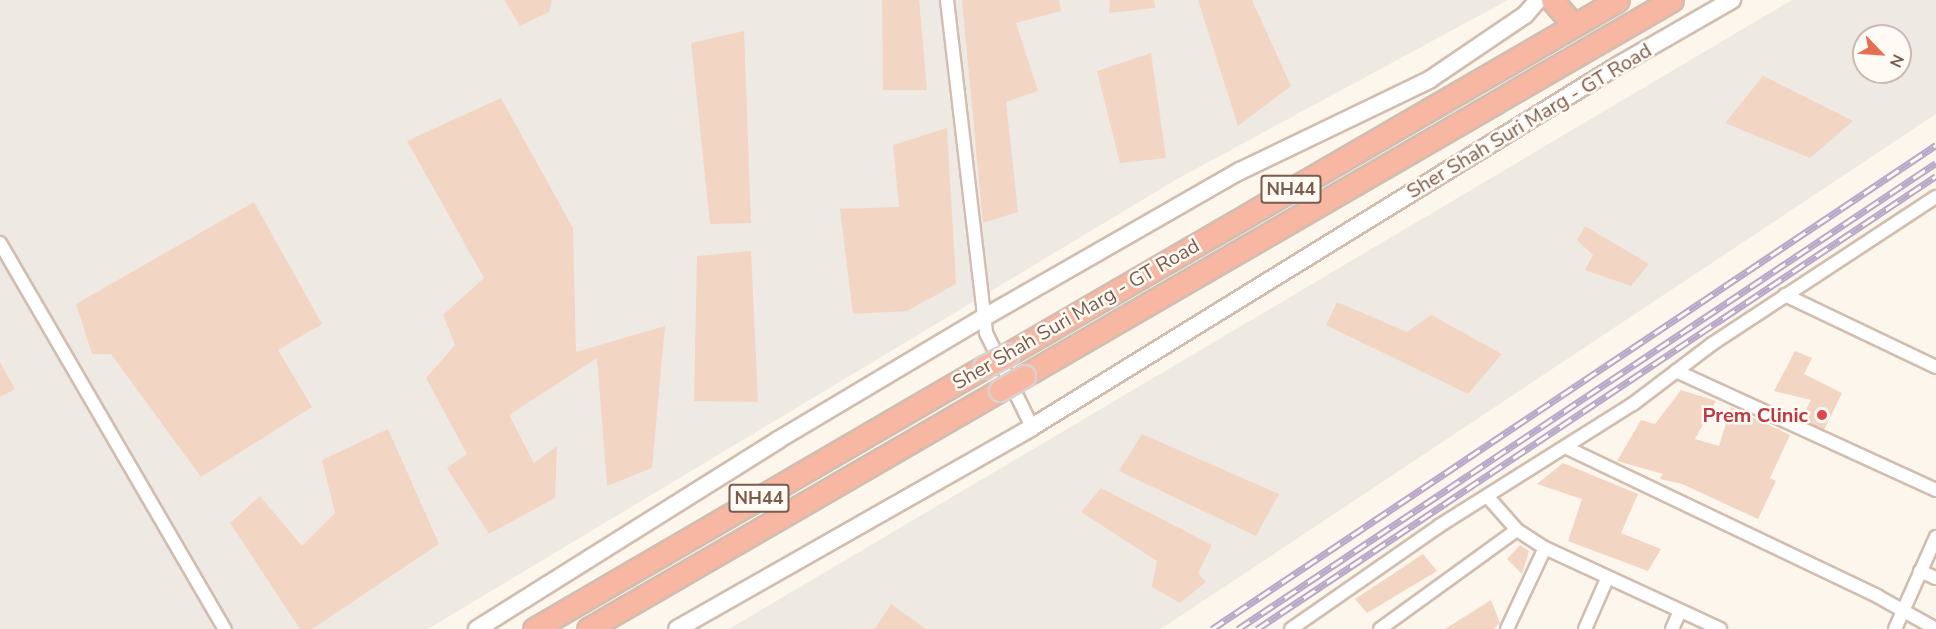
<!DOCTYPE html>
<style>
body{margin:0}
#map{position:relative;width:1936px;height:629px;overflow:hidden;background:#fdf6ec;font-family:"Nunito Sans",sans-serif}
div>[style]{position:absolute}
.industrial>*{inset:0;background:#efe9e4}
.building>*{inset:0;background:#f3d5c3}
.roads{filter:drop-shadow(2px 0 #d1beb0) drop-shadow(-2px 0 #d1beb0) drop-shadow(0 2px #d1beb0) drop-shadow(0 -2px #d1beb0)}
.street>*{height:12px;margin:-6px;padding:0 6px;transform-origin:6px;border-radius:6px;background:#fff}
.secondary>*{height:16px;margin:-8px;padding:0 8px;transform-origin:8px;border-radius:8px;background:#fff}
.highway>*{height:21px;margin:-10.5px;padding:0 10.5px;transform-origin:10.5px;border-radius:10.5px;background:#f7b7a3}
.rail>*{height:7px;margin-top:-3.5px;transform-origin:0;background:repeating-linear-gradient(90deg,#fffaf3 0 14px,#b9a8c9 0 28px);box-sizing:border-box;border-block:2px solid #b9a8c9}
.bridges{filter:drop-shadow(2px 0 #dad1cd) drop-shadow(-2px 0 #dad1cd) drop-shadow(0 2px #dad1cd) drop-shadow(0 -2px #dad1cd)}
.highway-bridge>*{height:21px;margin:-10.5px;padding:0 10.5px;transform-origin:10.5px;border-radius:10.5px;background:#f7b7a3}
.dots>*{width:16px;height:16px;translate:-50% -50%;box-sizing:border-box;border:3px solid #fffaf3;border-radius:50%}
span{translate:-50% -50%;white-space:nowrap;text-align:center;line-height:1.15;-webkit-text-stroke:5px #fffaf3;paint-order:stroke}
.shield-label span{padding:2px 4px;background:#fffaf3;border:2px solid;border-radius:4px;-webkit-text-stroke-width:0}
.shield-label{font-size:18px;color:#7a5c4d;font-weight:700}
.street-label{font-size:20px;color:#7a5c4d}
.health-label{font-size:20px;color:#be3a42;font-weight:700}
.right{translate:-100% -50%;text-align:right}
.north{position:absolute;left:1852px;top:24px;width:60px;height:60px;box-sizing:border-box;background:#fffaf3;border:2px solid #cabbb1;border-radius:50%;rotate:115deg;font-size:16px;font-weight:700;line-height:24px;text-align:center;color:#7a5c4d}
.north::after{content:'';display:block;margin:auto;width:21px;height:27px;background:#e76f51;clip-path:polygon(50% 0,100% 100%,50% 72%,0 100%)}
</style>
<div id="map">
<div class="industrial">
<i style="clip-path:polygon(0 0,1508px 0,1179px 178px,428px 629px,0 629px)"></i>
<i style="clip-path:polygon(evenodd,1792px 0,1936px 0,1936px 114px,1161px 629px,729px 629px,1792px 0,1864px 36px,1900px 36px,1900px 72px,1864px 72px,1864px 36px)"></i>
</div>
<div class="building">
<i style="clip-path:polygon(504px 0,552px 0,549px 12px,520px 26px)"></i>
<i style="clip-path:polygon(882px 0,919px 0,927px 90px,883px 90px)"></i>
<i style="clip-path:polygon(962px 0,1059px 0,1061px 11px,1016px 23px,1038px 91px,1006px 102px,1018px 212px,983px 223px)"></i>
<i style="clip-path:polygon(1110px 0,1154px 0,1155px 8px,1109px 13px)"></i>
<i style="clip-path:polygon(1198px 0,1252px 0,1291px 86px,1238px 126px)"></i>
<i style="clip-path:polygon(744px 31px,751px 223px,710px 224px,691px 43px)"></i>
<i style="clip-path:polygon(1151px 53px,1166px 158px,1120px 163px,1097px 71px)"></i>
<i style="clip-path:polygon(1763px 76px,1853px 121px,1810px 158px,1725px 123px)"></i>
<i style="clip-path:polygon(501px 98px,573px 228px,576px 352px,665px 326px,652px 468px,607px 486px,597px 358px,509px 415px,534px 463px,557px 446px,555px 498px,489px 534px,447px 468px,467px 454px,426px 378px,455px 345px,443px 315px,484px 278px,407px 141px)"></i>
<i style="clip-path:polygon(947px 128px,956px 284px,907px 311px,853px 314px,840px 209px,899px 207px,893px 145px)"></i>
<i style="clip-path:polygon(254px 202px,322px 324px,278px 350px,312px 407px,201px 477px,111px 354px,92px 354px,76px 304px)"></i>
<i style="clip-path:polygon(1585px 226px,1649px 264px,1631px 286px,1585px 270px,1593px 255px,1577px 240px)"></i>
<i style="clip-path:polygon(751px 251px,758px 402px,694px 401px,697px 256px)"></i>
<i style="clip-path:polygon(1337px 302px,1407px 332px,1431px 315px,1502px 354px,1468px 394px,1326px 325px)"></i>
<i style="clip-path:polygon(1795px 351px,1812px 358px,1804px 374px,1842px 393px,1824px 430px,1801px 419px,1811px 400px,1774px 391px)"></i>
<i style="clip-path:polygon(0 362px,15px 389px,0 397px)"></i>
<i style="clip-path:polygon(1681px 390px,1716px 401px,1695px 439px,1719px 446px,1731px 407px,1790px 435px,1770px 478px,1776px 481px,1758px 519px,1682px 484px,1660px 479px,1663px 474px,1617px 461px,1641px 420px,1655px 424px)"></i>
<i style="clip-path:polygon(388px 429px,439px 544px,312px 629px,300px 629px,230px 523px,260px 496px,302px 546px,335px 513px,322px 460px)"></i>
<i style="clip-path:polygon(1142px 434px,1279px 494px,1256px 536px,1119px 471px)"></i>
<i style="clip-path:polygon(1563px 463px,1638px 494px,1621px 533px,1661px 549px,1648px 571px,1568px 541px,1582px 499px,1537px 484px)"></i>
<i style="clip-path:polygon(1101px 488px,1212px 545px,1198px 573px,1206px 582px,1180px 603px,1152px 587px,1157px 561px,1081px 512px)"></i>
<i style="clip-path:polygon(1520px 545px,1529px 551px,1522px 574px,1507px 559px)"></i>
<i style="clip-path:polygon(1423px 554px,1437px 571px,1367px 613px,1355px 599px)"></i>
<i style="clip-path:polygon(1491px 600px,1500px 623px,1494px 629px,1445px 629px)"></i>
<i style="clip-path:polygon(891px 604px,926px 629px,875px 629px)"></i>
</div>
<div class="roads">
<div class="street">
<i style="left:947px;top:0;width:335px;rotate:83.3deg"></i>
<i style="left:986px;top:333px;width:105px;rotate:63.9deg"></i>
<i style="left:0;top:243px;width:447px;rotate:59.8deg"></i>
<i style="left:1785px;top:295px;width:167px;rotate:25.5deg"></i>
<i style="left:1676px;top:371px;width:286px;rotate:24.6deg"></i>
<i style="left:1565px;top:447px;width:346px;rotate:25.5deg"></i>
<i style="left:1877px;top:596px;width:68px;rotate:29.2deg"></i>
<i style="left:1487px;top:496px;width:45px;rotate:48.6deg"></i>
<i style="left:1517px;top:530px;width:33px;rotate:33deg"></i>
<i style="left:1545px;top:548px;width:193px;rotate:24.8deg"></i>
<i style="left:1920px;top:571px;width:17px;rotate:24deg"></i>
<i style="left:1291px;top:629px;width:180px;rotate:-34.8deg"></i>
<i style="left:1439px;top:526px;width:229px;rotate:-32.2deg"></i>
<i style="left:1633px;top:404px;width:99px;rotate:-37.2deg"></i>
<i style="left:1712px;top:344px;width:268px;rotate:-33.3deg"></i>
<i style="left:1380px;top:629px;width:169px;rotate:-35.9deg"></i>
<i style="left:1507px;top:629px;width:89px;rotate:-64.9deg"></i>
<i style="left:1585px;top:629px;width:55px;rotate:-66.3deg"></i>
<i style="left:1672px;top:629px;width:20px;rotate:-66deg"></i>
<i style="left:1895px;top:629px;width:101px;rotate:-66deg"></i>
</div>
<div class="secondary">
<i style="left:477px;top:629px;width:355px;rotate:-32.1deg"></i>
<i style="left:778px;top:440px;width:239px;rotate:-30.8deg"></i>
<i style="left:983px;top:318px;width:296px;rotate:-29.8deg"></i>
<i style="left:1240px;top:171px;width:210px;rotate:-25.7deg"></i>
<i style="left:1429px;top:80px;width:116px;rotate:-34.1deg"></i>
<i style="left:1525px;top:15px;width:20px;rotate:-49deg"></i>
<i style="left:677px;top:629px;width:408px;rotate:-29.6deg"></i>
<i style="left:1032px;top:427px;width:687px;rotate:-31.68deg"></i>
<i style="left:1617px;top:66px;width:133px;rotate:-29.9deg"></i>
</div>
<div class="highway">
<i style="left:1552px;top:0;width:33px;rotate:49deg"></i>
<i style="left:1008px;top:354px;width:705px;rotate:-30.13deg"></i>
<i style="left:1024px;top:376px;width:749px;rotate:-30.12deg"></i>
<i style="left:534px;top:629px;width:521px;rotate:-30.21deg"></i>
<i style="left:588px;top:629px;width:476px;rotate:-30.1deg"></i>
</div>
</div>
<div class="rail">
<i style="left:1212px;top:629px;width:871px;rotate:-33.76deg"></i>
<i style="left:1238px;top:629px;width:839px;rotate:-33.73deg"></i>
<i style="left:1257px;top:629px;width:816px;rotate:-33.71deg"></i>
</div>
<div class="bridges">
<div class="highway-bridge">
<i style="left:984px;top:367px;width:27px;rotate:-28deg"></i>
<i style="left:1000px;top:390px;width:28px;rotate:-30deg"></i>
</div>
</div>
<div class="dots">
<i style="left:1822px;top:415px;background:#e0444e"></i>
</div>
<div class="shield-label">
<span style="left:1291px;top:189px">NH44</span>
<span style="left:759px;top:498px">NH44</span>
</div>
<div class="street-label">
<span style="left:1529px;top:121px;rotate:-31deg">Sher Shah Suri Marg - GT Road</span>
<span style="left:1076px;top:314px;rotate:-30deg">Sher Shah Suri Marg - GT Road</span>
</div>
<div class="health-label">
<span class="right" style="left:1808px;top:415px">Prem Clinic</span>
</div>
<div class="north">N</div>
</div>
